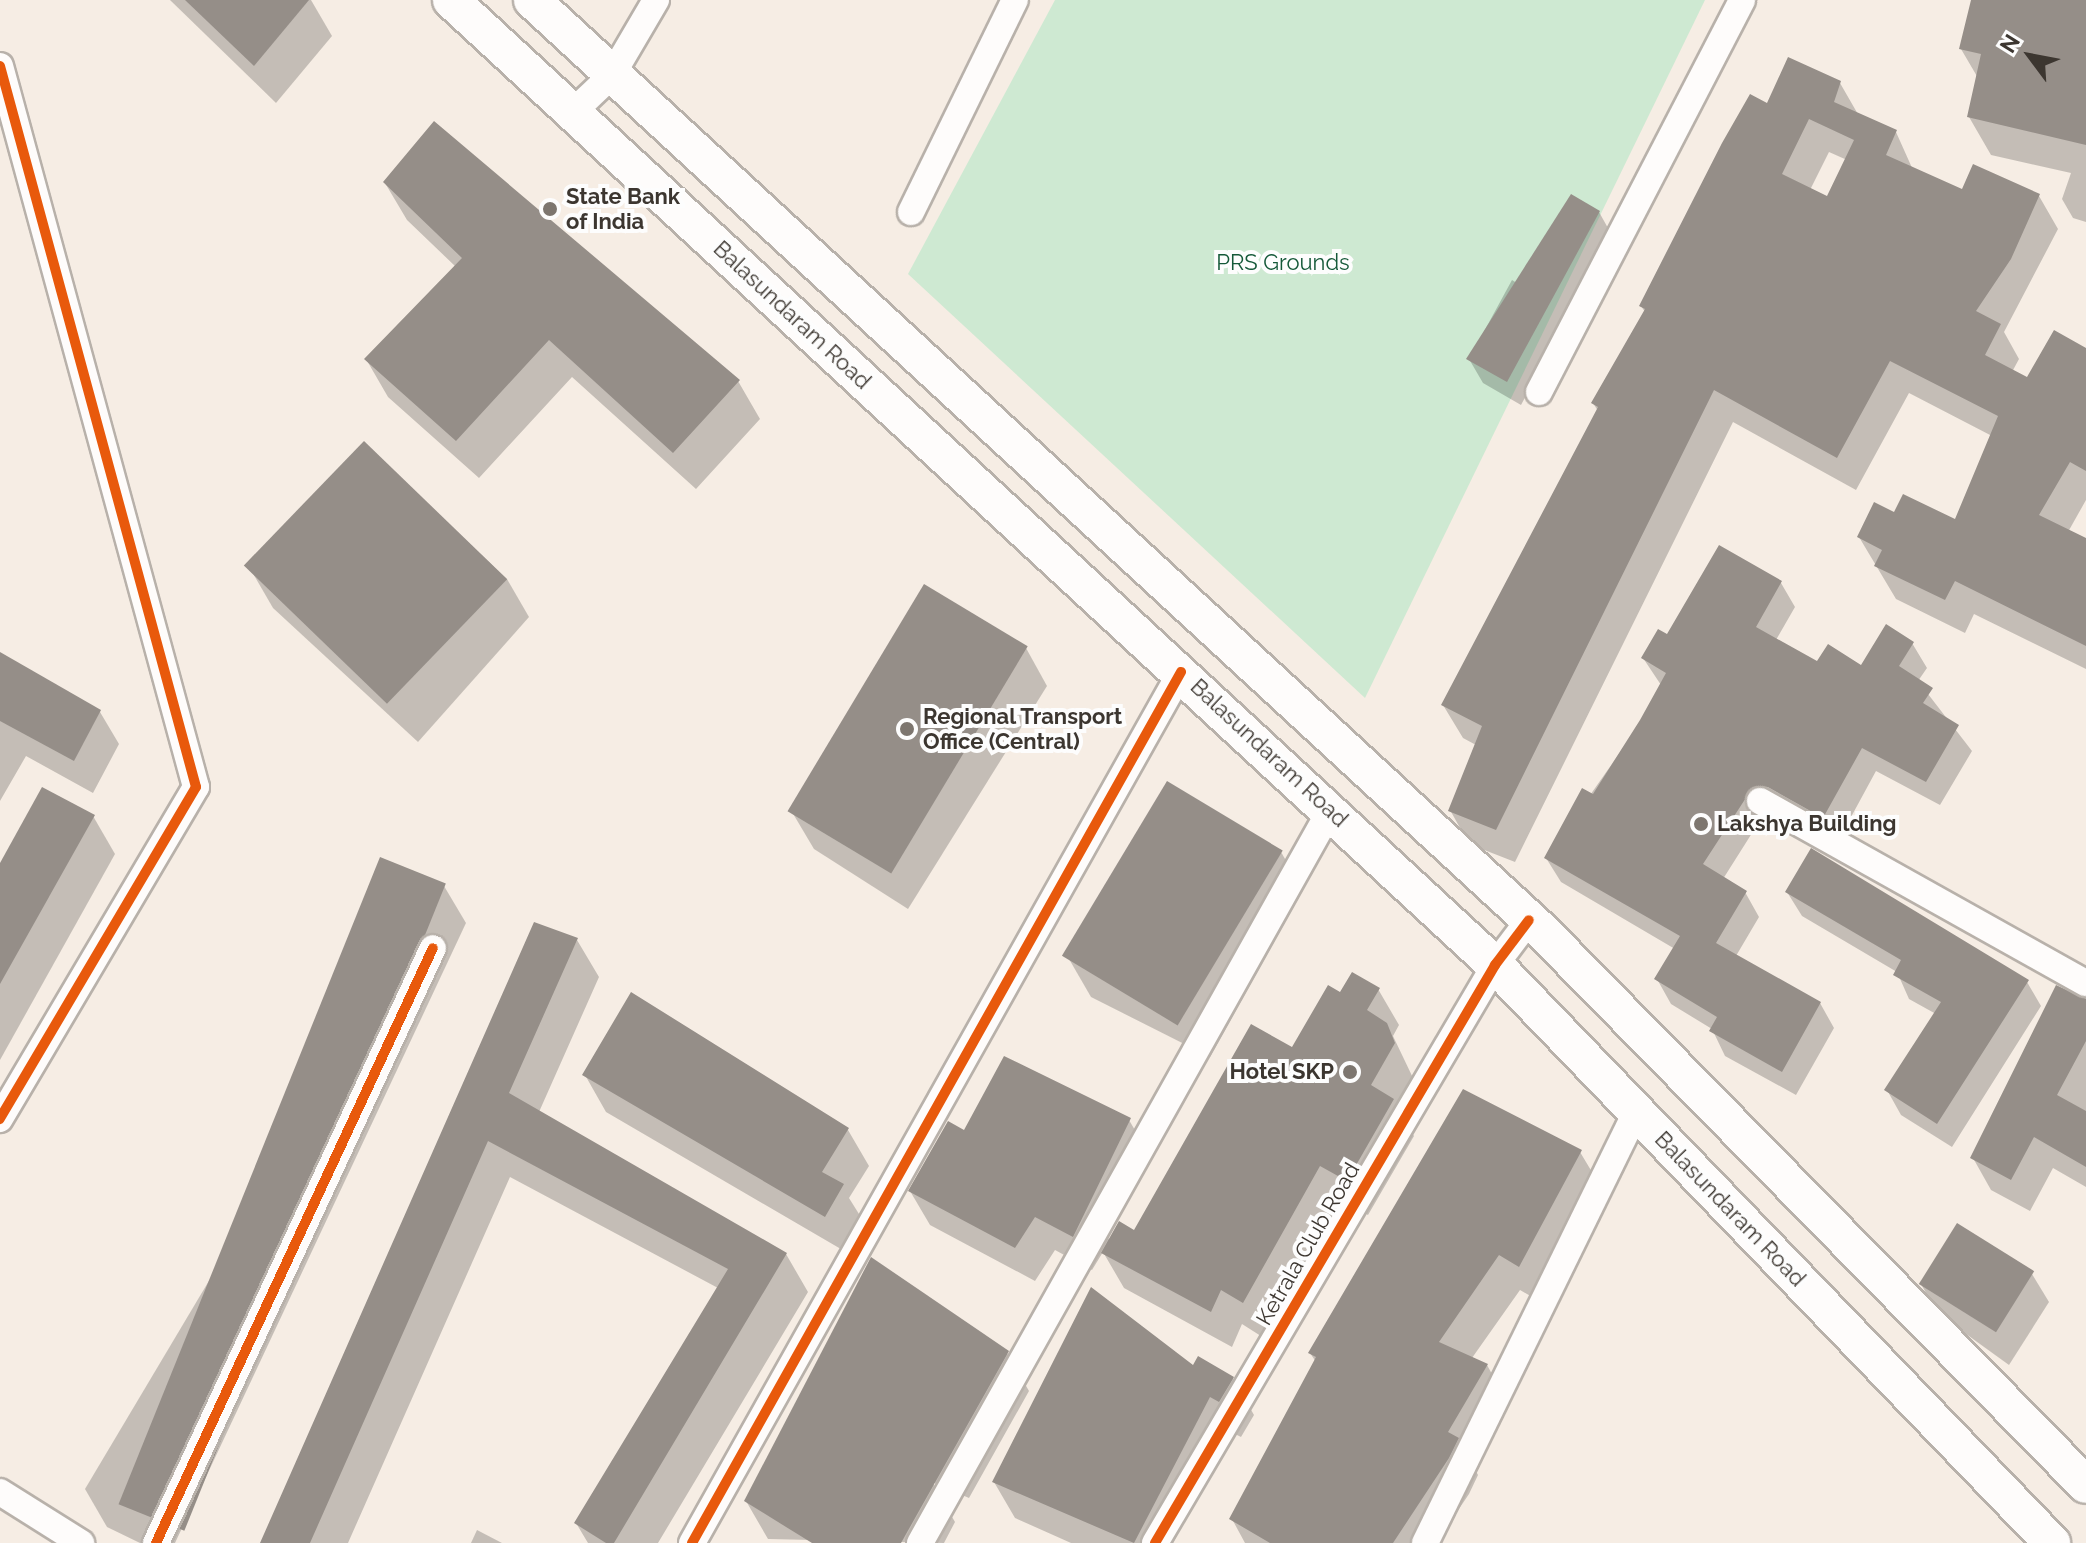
<!DOCTYPE html>
<style>
body{margin:0}
#map{position:relative;width:2086px;height:1543px;overflow:hidden;background:#f6ede4;font-family:Raleway,sans-serif}
div>[style]{position:absolute}
.green>*{inset:0;background:#cee9d2}
.shadow>*{inset:0;background:#0003}
.building>*{inset:0;background:#958e88;transform-origin:0 0}
.roads{filter:drop-shadow(2px 0 #b8b1aa) drop-shadow(-2px 0 #b8b1aa) drop-shadow(0 2px #b8b1aa) drop-shadow(0 -2px #b8b1aa)}
.minor>*{height:26px;margin:-13px;padding:0 13px;transform-origin:13px;border-radius:13px;background:#fefcfb}
.secondary>*{height:36px;margin:-18px;padding:0 18px;transform-origin:18px;border-radius:18px;background:#fefcfb}
.cycleway>*{height:10px;margin:-5px;padding:0 5px;transform-origin:5px;border-radius:5px;background:#e8590c}
.dots>*{width:22px;height:22px;translate:-50% -50%;box-sizing:border-box;border:4px solid #fdfdfd;border-radius:50%}
span{translate:-50% -50%;white-space:nowrap;text-align:center;line-height:1.15;-webkit-text-stroke:8px #fdfdfd;paint-order:stroke}
.poi-label{font-size:22px;color:#3c3630;font-weight:700}
.left{translate:0 -50%;text-align:left}
.right{translate:-100% -50%;text-align:right}
.park-label{font-size:22px;color:#155939}
.street-label{font-size:22px;color:#3c3630}
.north{position:absolute;left:1990px;top:16px;width:80px;height:80px;-webkit-text-stroke:6px #fdfdfd;paint-order:stroke;rotate:302deg;font-size:22px;font-weight:700;line-height:32px;text-align:center;color:#3c3630}
.north::after{content:'';display:block;margin:auto;width:28px;height:36px;background:#3c3630;clip-path:polygon(50% 0,100% 100%,50% 72%,0 100%)}
</style>
<div id="map">
<div class="green">
<i style="clip-path:polygon(1055px 0,1705px 0,1365px 698px,908px 274px)"></i>
</div>
<div class="shadow">
<i style="clip-path:polygon(170px 0,311px 0,332px 36px,276px 103px)"></i>
<i style="clip-path:polygon(1973px 0,2086px 0,2086px 222px,2073px 218px,2062px 199px,2071px 173px,1991px 155px,1969px 117px,1978px 78px,1961px 49px)"></i>
<i style="clip-path:polygon(evenodd,1840px 83px,1859px 116px,1896px 132px,1913px 170px,1963px 192px,2039px 196px,2058px 229px,2004px 332px,2019px 359px,2012px 372px,2028px 380px,2086px 350px,2086px 500px,2068px 532px,2086px 540px,2086px 669px,1974px 614px,1965px 633px,1896px 599px,1859px 537px,1895px 515px,1956px 522px,1992px 436px,1909px 393px,1856px 490px,1733px 422px,1515px 862px,1469px 844px,1450px 810px,1476px 745px,1463px 738px,1443px 705px,1598px 411px,1593px 403px,1645px 312px,1641px 306px,1768px 105px,1840px 83px,1829px 152px,1847px 160px,1828px 199px,1810px 190px,1829px 152px)"></i>
<i style="clip-path:polygon(385px 183px,738px 381px,760px 419px,696px 489px,572px 377px,479px 478px,388px 397px,366px 359px,456px 267px,407px 220px)"></i>
<i style="clip-path:polygon(1599px 212px,1613px 237px,1521px 405px,1483px 383px,1469px 359px,1512px 280px,1520px 285px)"></i>
<i style="clip-path:polygon(364px 444px,507px 579px,529px 617px,418px 742px,273px 608px,251px 570px)"></i>
<i style="clip-path:polygon(1720px 548px,1781px 583px,1795px 607px,1776px 640px,1818px 664px,1861px 668px,1912px 643px,1927px 668px,1918px 681px,1972px 751px,1940px 805px,1876px 771px,1838px 841px,1766px 811px,1723px 879px,1745px 892px,1759px 917px,1736px 956px,1820px 1003px,1834px 1028px,1796px 1095px,1725px 1056px,1712px 1029px,1671px 1004px,1657px 979px,1675px 949px,1561px 882px,1546px 858px,1642px 721px,1661px 685px,1643px 658px,1668px 637px)"></i>
<i style="clip-path:polygon(1026px 648px,1047px 686px,908px 909px,814px 849px,792px 812px)"></i>
<i style="clip-path:polygon(0 655px,100px 712px,119px 744px,93px 793px,26px 756px,0 801px)"></i>
<i style="clip-path:polygon(93px 816px,115px 854px,0 1060px,0 867px)"></i>
<i style="clip-path:polygon(1281px 852px,1303px 890px,1210px 1057px,1091px 997px,1069px 959px)"></i>
<i style="clip-path:polygon(444px 886px,466px 923px,175px 1543px,140px 1543px,107px 1527px,85px 1489px)"></i>
<i style="clip-path:polygon(1787px 892px,2027px 982px,2041px 1006px,1952px 1147px,1901px 1115px,1887px 1090px,1936px 1014px,1909px 999px,1897px 972px,1802px 916px)"></i>
<i style="clip-path:polygon(577px 940px,599px 977px,539px 1112px,786px 1254px,808px 1292px,658px 1543px,588px 1543px,576px 1523px,718px 1288px,510px 1177px,348px 1543px,262px 1543px)"></i>
<i style="clip-path:polygon(2058px 987px,2086px 996px,2086px 1187px,2053px 1168px,2030px 1211px,1991px 1190px,1973px 1158px)"></i>
<i style="clip-path:polygon(1378px 989px,1399px 1025px,1393px 1036px,1414px 1080px,1398px 1109px,1414px 1136px,1368px 1215px,1341px 1200px,1264px 1338px,1242px 1324px,1232px 1347px,1124px 1288px,1103px 1252px,1092px 1270px,1055px 1250px,1035px 1281px,930px 1225px,910px 1191px,964px 1133px,1129px 1120px,1149px 1154px,1105px 1233px,1110px 1241px,1135px 1233px,1341px 994px)"></i>
<i style="clip-path:polygon(585px 1075px,848px 1130px,869px 1166px,849px 1198px,864px 1222px,846px 1252px,606px 1112px)"></i>
<i style="clip-path:polygon(1580px 1152px,1601px 1187px,1539px 1301px,1520px 1290px,1472px 1358px,1487px 1365px,1507px 1401px,1471px 1462px,1478px 1475px,1469px 1494px,1436px 1543px,1245px 1543px,1232px 1519px,1316px 1362px,1310px 1353px)"></i>
<i style="clip-path:polygon(2032px 1274px,2049px 1302px,2009px 1365px,1937px 1313px,1921px 1284px)"></i>
<i style="clip-path:polygon(1007px 1353px,1029px 1391px,969px 1498px,932px 1482px,955px 1522px,944px 1543px,768px 1539px,746px 1501px)"></i>
<i style="clip-path:polygon(1194px 1367px,1233px 1378px,1254px 1415px,1241px 1437px,1231px 1432px,1173px 1543px,1071px 1543px,1015px 1518px,994px 1482px)"></i>
<i style="clip-path:polygon(477px 1530px,502px 1543px,471px 1543px)"></i>
</div>
<div class="building">
<i style="clip-path:polygon(185px 0,309px 0,254px 66px)"></i>
<i style="clip-path:polygon(1971px 0,2086px 0,2086px 145px,1967px 117px,1981px 54px,1959px 49px)"></i>
<i style="clip-path:polygon(evenodd,1788px 57px,1841px 81px,1834px 102px,1897px 130px,1886px 155px,1962px 189px,1973px 164px,2040px 194px,2011px 259px,1976px 311px,2001px 324px,1985px 355px,2027px 377px,2054px 330px,2086px 348px,2086px 471px,2070px 462px,2039px 515px,2086px 538px,2086px 646px,1955px 581px,1945px 600px,1874px 566px,1882px 550px,1857px 537px,1874px 502px,1894px 512px,1903px 494px,1955px 519px,1998px 416px,1890px 361px,1837px 458px,1714px 390px,1496px 830px,1448px 811px,1482px 726px,1441px 705px,1598px 407px,1591px 403px,1645px 309px,1639px 306px,1722px 143px,1750px 94px,1767px 103px,1788px 57px,1809px 119px,1854px 140px,1827px 196px,1782px 174px,1809px 119px)"></i>
<i style="clip-path:polygon(434px 121px,740px 380px,673px 453px,549px 340px,456px 441px,364px 359px,462px 258px,383px 182px)"></i>
<i style="clip-path:polygon(1571px 194px,1600px 211px,1507px 382px,1466px 359px)"></i>
<i style="left:364px;top:441px;width:199px;height:173px;rotate:44deg"></i>
<i style="clip-path:polygon(1719px 545px,1782px 581px,1756px 627px,1817px 661px,1828px 644px,1861px 665px,1886px 624px,1914px 642px,1899px 666px,1933px 688px,1923px 703px,1959px 725px,1926px 782px,1862px 748px,1823px 818px,1768px 787px,1753px 787px,1703px 864px,1747px 891px,1716px 943px,1821px 1002px,1782px 1072px,1709px 1031px,1717px 1017px,1654px 979px,1680px 936px,1544px 858px,1582px 788px,1593px 794px,1640px 720px,1666px 673px,1641px 658px,1658px 629px,1667px 634px)"></i>
<i style="left:924px;top:584px;width:121px;height:265px;rotate:31deg"></i>
<i style="clip-path:polygon(0 652px,101px 710px,74px 761px,0 721px)"></i>
<i style="left:1167px;top:781px;width:135px;height:204px;rotate:31deg"></i>
<i style="clip-path:polygon(42px 787px,95px 815px,0 984px,0 863px)"></i>
<i style="clip-path:polygon(1811px 848px,2029px 980px,1937px 1124px,1884px 1090px,1941px 1002px,1893px 975px,1901px 960px,1785px 892px)"></i>
<i style="left:380px;top:857px;width:71px;height:698px;rotate:22deg"></i>
<i style="clip-path:polygon(534px 922px,578px 938px,509px 1093px,787px 1253px,614px 1543px,606px 1543px,574px 1523px,728px 1269px,488px 1141px,310px 1543px,260px 1543px)"></i>
<i style="clip-path:polygon(1352px 972px,1380px 988px,1367px 1010px,1387px 1023px,1395px 1043px,1371px 1085px,1394px 1099px,1347px 1181px,1320px 1166px,1243px 1303px,1221px 1290px,1211px 1312px,1101px 1253px,1119px 1221px,1134px 1230px,1251px 1024px,1292px 1047px,1328px 985px,1340px 992px)"></i>
<i style="clip-path:polygon(2056px 985px,2086px 999px,2086px 1041px,2057px 1095px,2086px 1111px,2086px 1167px,2034px 1137px,2011px 1180px,1970px 1158px)"></i>
<i style="clip-path:polygon(631px 992px,849px 1128px,822px 1172px,844px 1184px,825px 1217px,582px 1075px)"></i>
<i style="clip-path:polygon(1004px 1056px,1131px 1118px,1073px 1237px,1035px 1217px,1015px 1248px,908px 1191px,948px 1121px,964px 1130px)"></i>
<i style="clip-path:polygon(1463px 1089px,1582px 1150px,1519px 1267px,1499px 1255px,1439px 1342px,1488px 1364px,1448px 1432px,1459px 1438px,1449px 1458px,1393px 1543px,1270px 1543px,1229px 1519px,1316px 1357px,1308px 1353px)"></i>
<i style="left:1957px;top:1223px;width:91px;height:72px;rotate:32deg"></i>
<i style="clip-path:polygon(871px 1257px,1009px 1351px,901px 1543px,812px 1543px,744px 1501px)"></i>
<i style="clip-path:polygon(1091px 1287px,1193px 1365px,1198px 1356px,1234px 1377px,1219px 1402px,1210px 1397px,1134px 1543px,992px 1482px)"></i>
</div>
<div class="roads">
<div class="minor">
<i style="left:0;top:66px;width:747px;rotate:74.79deg"></i>
<i style="left:196px;top:787px;width:386px;rotate:120.6deg"></i>
<i style="left:573px;top:112px;width:54px;rotate:-43.5deg"></i>
<i style="left:612px;top:75px;width:87px;rotate:-59.6deg"></i>
<i style="left:911px;top:212px;width:236px;rotate:-63.9deg"></i>
<i style="left:1539px;top:392px;width:441px;rotate:-62.6deg"></i>
<i style="left:1760px;top:801px;width:373px;rotate:29.2deg"></i>
<i style="left:0;top:1492px;width:96px;rotate:32.2deg"></i>
<i style="left:156px;top:1543px;width:656px;rotate:-65.04deg"></i>
<i style="left:692px;top:1543px;width:999px;rotate:-60.69deg"></i>
<i style="left:920px;top:1543px;width:841px;rotate:-60.75deg"></i>
<i style="left:1155px;top:1543px;width:671px;rotate:-59.53deg"></i>
<i style="left:1495px;top:965px;width:56px;rotate:-52.9deg"></i>
<i style="left:1425px;top:1543px;width:482px;rotate:-63.9deg"></i>
</div>
<div class="secondary">
<i style="left:451px;top:0;width:1422px;rotate:42.75deg"></i>
<i style="left:1495px;top:965px;width:803px;rotate:46.06deg"></i>
<i style="left:532px;top:0;width:1374px;rotate:42.67deg"></i>
<i style="left:1542px;top:931px;width:776px;rotate:45.52deg"></i>
</div>
</div>
<div class="cycleway">
<i style="left:0;top:66px;width:747px;rotate:74.79deg"></i>
<i style="left:196px;top:787px;width:386px;rotate:120.6deg"></i>
<i style="left:156px;top:1543px;width:656px;rotate:-65.04deg"></i>
<i style="left:692px;top:1543px;width:999px;rotate:-60.69deg"></i>
<i style="left:1155px;top:1543px;width:671px;rotate:-59.53deg"></i>
<i style="left:1495px;top:965px;width:56px;rotate:-52.9deg"></i>
</div>
<div class="dots">
<i style="left:550px;top:209px;background:#7d766f"></i>
<i style="left:907px;top:729px;background:#7d766f"></i>
<i style="left:1701px;top:824px;background:#7d766f"></i>
<i style="left:1350px;top:1072px;background:#7d766f"></i>
</div>
<div class="poi-label">
<span class="left" style="left:566px;top:209px">State Bank<br>of India</span>
<span class="left" style="left:923px;top:729px">Regional Transport<br>Office (Central)</span>
<span class="left" style="left:1717px;top:824px">Lakshya Building</span>
<span class="right" style="left:1334px;top:1072px">Hotel SKP</span>
</div>
<div class="park-label">
<span style="left:1283px;top:263px">PRS Grounds</span>
</div>
<div class="street-label">
<span style="left:792px;top:315px;rotate:43deg">Balasundaram Road</span>
<span style="left:1269px;top:753px;rotate:43deg">Balasundaram Road</span>
<span style="left:1730px;top:1209px;rotate:46deg">Balasundaram Road</span>
<span style="left:1308px;top:1244px;rotate:-60deg">Ketrala Club Road</span>
</div>
<div class="north">N</div>
</div>
